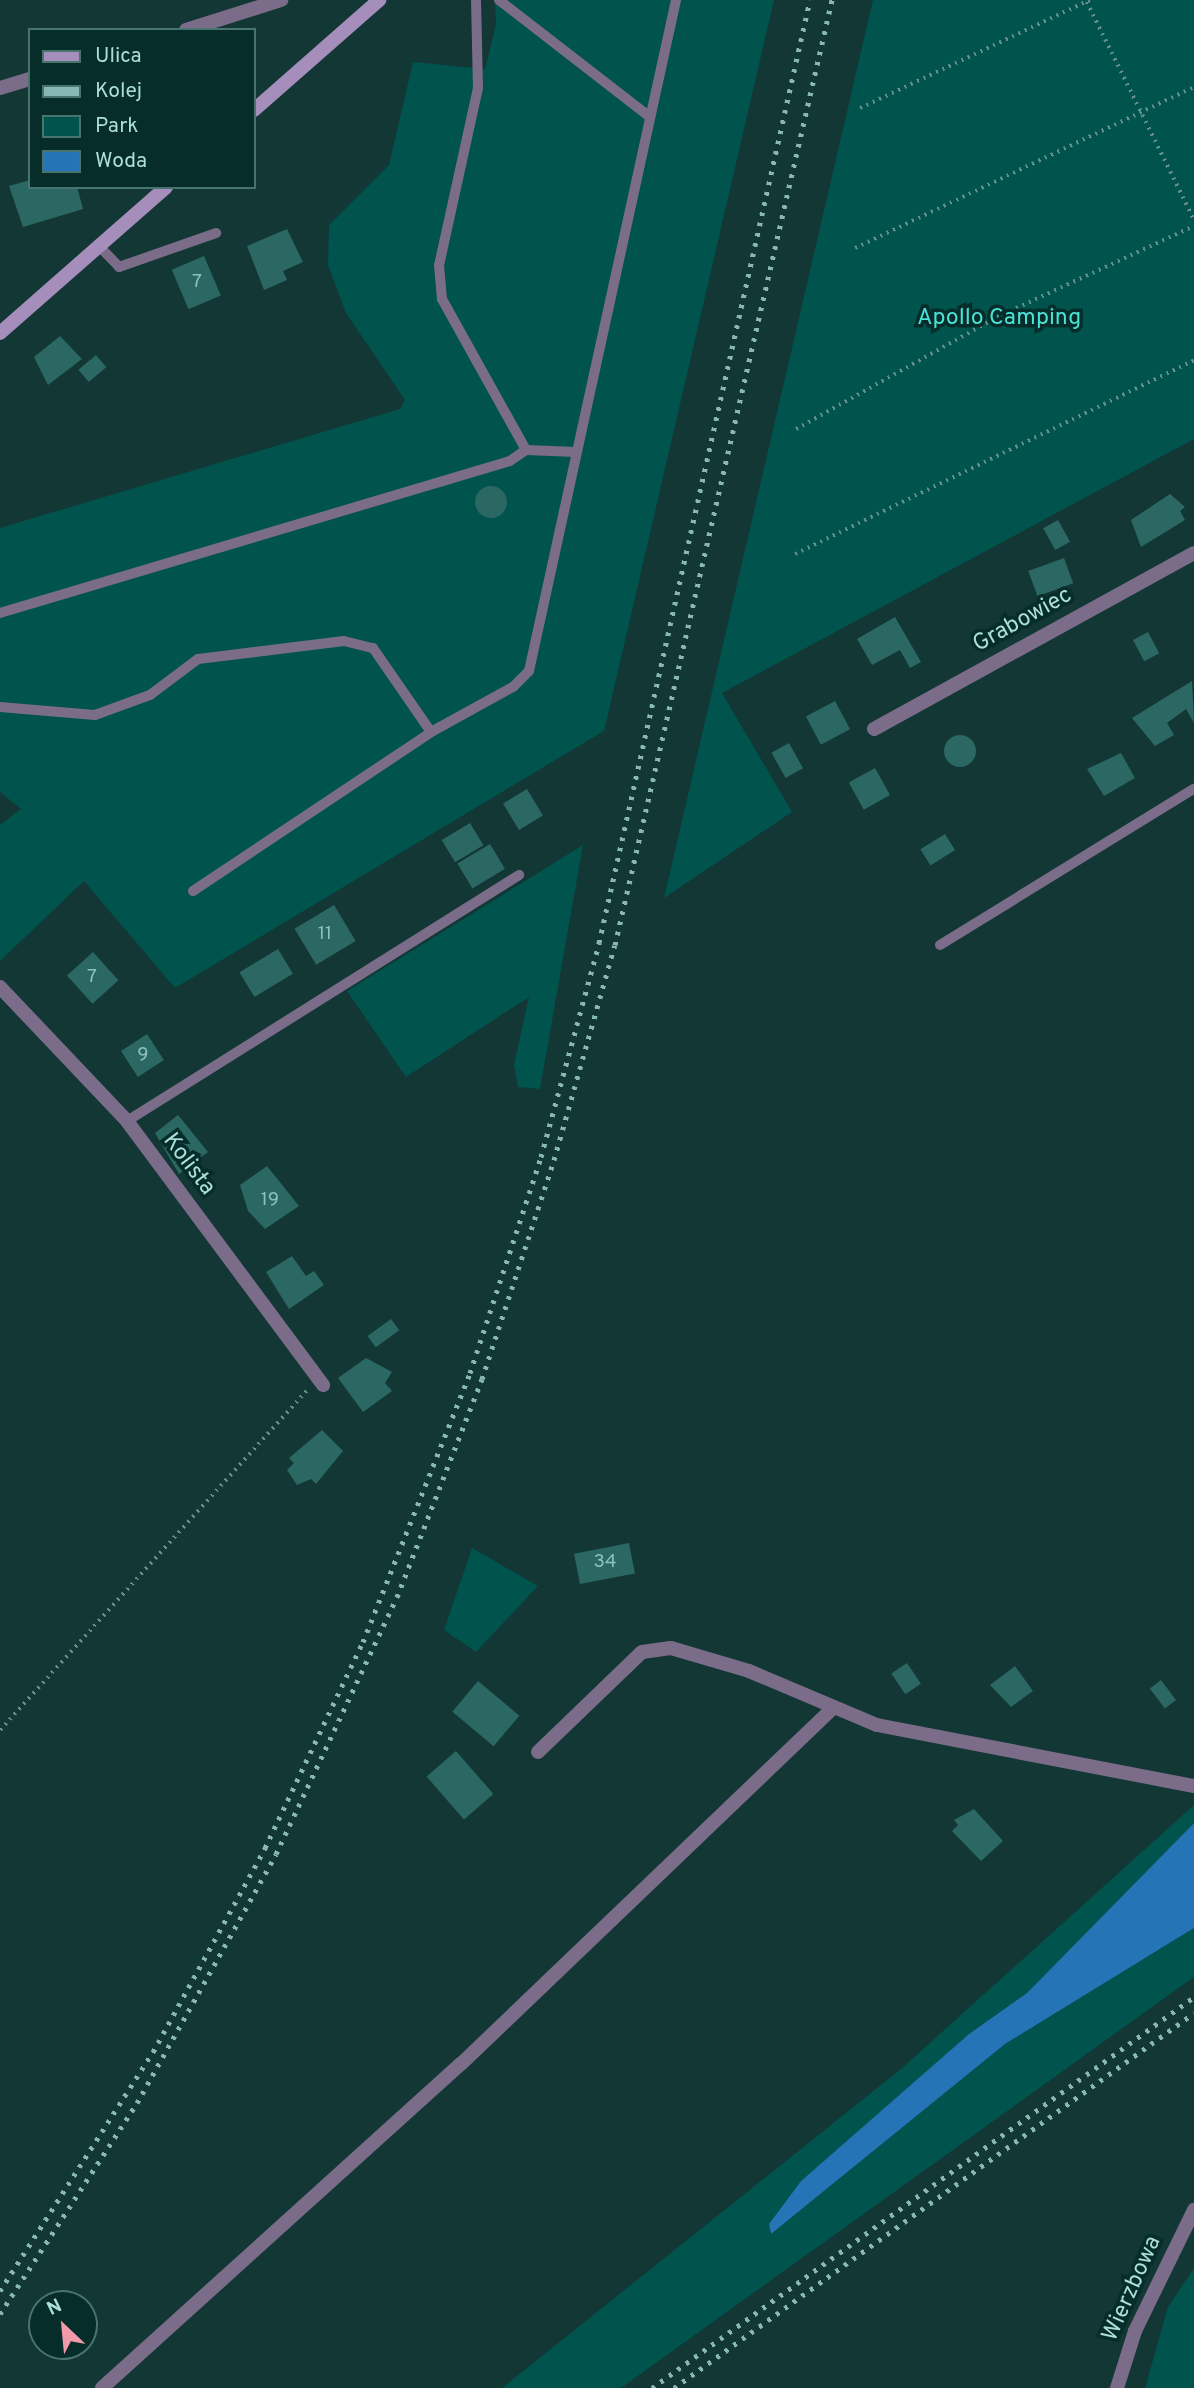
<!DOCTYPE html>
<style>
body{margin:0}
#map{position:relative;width:1194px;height:2388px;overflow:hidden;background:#123734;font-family:Overpass,sans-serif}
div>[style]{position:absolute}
.green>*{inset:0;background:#01534e}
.water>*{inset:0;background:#2574b6}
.building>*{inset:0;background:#2b6863;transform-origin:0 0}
.round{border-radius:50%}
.path>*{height:3.5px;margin-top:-1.75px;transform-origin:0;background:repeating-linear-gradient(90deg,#63908b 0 2px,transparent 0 7px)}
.lane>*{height:10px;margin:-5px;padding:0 5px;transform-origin:5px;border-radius:5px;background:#7b6d8a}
.street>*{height:14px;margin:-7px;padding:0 7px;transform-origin:7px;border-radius:7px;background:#7b6d8a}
.secondary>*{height:14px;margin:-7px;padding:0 7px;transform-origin:7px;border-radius:7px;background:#a68ebc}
.rail>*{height:5px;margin-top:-2.5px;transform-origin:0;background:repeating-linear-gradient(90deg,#88b8b3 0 3.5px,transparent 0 10.5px)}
span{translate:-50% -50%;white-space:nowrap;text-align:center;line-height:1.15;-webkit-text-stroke:7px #062d2a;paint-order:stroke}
.number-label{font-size:19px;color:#8cc1bc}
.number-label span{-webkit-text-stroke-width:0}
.park-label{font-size:23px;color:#4be1d6}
.street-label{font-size:23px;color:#acdfd9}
.legend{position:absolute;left:28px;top:28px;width:228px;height:161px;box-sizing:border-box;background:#062d2a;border:2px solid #487470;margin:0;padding:9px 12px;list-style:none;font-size:21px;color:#acdfd9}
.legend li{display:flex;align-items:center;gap:14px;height:35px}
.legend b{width:35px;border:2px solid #487470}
.north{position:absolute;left:28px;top:2290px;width:70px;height:70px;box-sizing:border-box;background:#062d2a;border:2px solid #487470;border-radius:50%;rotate:334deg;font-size:19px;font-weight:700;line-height:28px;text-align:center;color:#acdfd9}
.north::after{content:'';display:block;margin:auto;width:24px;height:32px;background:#f39aaa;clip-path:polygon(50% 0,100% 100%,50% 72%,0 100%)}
</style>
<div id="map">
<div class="green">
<i style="clip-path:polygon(495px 0,774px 0,604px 731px,175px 988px,84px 881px,0 961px,0 825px,21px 809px,0 792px,0 528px,400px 409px,405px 400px,346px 313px,328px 265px,329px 225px,389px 165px,413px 62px,485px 69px,496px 24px)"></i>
<i style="clip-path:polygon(873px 0,1194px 0,1194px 439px,722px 693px,792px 812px,664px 898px)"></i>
<i style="clip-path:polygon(583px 845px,540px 1089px,518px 1087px,514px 1065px,529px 997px,406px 1077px,347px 991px)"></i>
<i style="clip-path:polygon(472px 1548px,538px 1586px,476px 1652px,444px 1630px)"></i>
<i style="clip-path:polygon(1194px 1805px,1194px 1823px,1027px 1993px,969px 2034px,801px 2181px,769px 2224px,771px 2234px,1005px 2044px,1194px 1928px,1194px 1977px,621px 2388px,502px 2388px,901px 2069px)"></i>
<i style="clip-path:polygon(1194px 2268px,1194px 2388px,1145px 2388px,1168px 2307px)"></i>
</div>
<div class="water">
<i style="clip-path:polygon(1194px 1823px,1194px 1928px,1005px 2044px,771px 2234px,769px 2224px,801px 2181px,969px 2034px,1027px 1993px)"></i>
</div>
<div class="building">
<i style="clip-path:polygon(30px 180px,30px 187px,77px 187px,83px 209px,23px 227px,9px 186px)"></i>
<i style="clip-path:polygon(287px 229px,303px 262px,283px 271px,287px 280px,264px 290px,247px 246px)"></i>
<i style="left:204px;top:256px;width:43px;height:35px;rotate:67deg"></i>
<i style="clip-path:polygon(60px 336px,82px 359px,48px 385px,34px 357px)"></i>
<i style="left:96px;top:355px;width:16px;height:23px;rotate:50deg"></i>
<i class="round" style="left:475px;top:486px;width:32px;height:32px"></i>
<i style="clip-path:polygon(1170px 494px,1185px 507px,1180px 511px,1185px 520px,1141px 547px,1131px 520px)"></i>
<i style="left:1058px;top:520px;width:25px;height:17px;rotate:61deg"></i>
<i style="left:1064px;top:558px;width:27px;height:38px;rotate:70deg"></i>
<i style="clip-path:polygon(895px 617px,921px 662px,910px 668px,900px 650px,872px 665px,857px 639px)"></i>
<i style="left:1148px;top:632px;width:24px;height:17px;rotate:62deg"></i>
<i style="clip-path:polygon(1192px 681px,1194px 723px,1186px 709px,1167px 723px,1174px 735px,1155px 746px,1132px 718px)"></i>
<i style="left:835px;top:701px;width:32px;height:33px;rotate:62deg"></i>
<i class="round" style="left:944px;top:735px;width:32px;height:32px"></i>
<i style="left:789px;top:743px;width:29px;height:20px;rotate:61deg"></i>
<i style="clip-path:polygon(1121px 753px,1135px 778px,1104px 796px,1087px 769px)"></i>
<i style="left:875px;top:768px;width:31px;height:30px;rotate:61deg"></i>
<i style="left:527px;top:789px;width:31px;height:28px;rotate:59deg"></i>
<i style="left:470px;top:823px;width:26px;height:33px;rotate:59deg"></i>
<i style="left:945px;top:834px;width:19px;height:29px;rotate:58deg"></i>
<i style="left:490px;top:844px;width:29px;height:38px;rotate:59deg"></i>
<i style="left:334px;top:905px;width:42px;height:46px;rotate:59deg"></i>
<i style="left:278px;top:949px;width:29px;height:45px;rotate:59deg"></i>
<i style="left:93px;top:952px;width:38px;height:35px;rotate:48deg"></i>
<i style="left:147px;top:1034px;width:31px;height:31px;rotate:57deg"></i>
<i style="clip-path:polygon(178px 1115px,208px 1152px,179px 1174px,155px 1133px)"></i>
<i style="clip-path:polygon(267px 1166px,299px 1206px,265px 1229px,248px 1211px,240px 1185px)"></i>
<i style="clip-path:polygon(292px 1256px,306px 1276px,314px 1271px,324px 1285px,289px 1309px,266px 1272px)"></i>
<i style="left:391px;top:1319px;width:14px;height:29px;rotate:54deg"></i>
<i style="clip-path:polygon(366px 1358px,392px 1372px,385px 1383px,392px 1391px,363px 1412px,338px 1378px)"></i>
<i style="clip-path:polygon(322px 1430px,343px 1451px,316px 1484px,311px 1479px,297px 1485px,287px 1470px,294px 1463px,289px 1458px)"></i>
<i style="left:629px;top:1543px;width:31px;height:56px;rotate:79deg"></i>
<i style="left:907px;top:1663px;width:25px;height:19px;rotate:56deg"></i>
<i style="clip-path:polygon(1015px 1666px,1033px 1691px,1011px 1707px,990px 1685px)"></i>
<i style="left:1161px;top:1680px;width:25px;height:14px;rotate:53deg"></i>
<i style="left:478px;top:1681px;width:54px;height:40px;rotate:40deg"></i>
<i style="left:456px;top:1751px;width:57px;height:39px;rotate:49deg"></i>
<i style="clip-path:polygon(974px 1809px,1003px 1841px,981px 1861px,952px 1831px,958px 1825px,954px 1820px)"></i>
</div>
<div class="path">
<i style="left:1087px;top:2px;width:242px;rotate:63.8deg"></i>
<i style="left:860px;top:108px;width:254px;rotate:-25.2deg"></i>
<i style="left:855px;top:248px;width:375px;rotate:-25.4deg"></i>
<i style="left:796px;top:429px;width:230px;rotate:-29.1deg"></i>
<i style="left:997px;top:317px;width:217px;rotate:-24.8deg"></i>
<i style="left:795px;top:554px;width:444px;rotate:-25.9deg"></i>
<i style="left:0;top:1730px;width:457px;rotate:-47.9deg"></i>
</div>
<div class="lane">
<i style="left:476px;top:0;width:88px;rotate:88.7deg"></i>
<i style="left:478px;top:88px;width:181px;rotate:102.4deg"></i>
<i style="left:439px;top:265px;width:34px;rotate:85deg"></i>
<i style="left:442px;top:299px;width:173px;rotate:60.9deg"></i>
<i style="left:499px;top:0;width:191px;rotate:37.8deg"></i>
<i style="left:99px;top:246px;width:29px;rotate:46deg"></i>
<i style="left:119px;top:267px;width:103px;rotate:-19.3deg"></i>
<i style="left:0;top:613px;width:532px;rotate:-16.6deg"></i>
<i style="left:510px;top:461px;width:19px;rotate:-35deg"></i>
<i style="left:526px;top:450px;width:50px;rotate:2.3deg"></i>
<i style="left:0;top:707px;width:95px;rotate:4.8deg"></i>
<i style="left:95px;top:715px;width:59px;rotate:-20deg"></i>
<i style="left:150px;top:695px;width:60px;rotate:-36.9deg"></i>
<i style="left:198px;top:659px;width:147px;rotate:-7deg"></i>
<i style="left:344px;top:641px;width:30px;rotate:14deg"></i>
<i style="left:373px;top:648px;width:102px;rotate:55.4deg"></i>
<i style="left:193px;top:891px;width:286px;rotate:-33.7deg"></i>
<i style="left:431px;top:732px;width:94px;rotate:-28.8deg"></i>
<i style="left:513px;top:687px;width:23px;rotate:-45deg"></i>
<i style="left:529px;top:671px;width:687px;rotate:-77.64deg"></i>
<i style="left:940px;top:945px;width:298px;rotate:-31.6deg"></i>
<i style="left:127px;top:1121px;width:463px;rotate:-32.1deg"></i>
</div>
<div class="street">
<i style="left:186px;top:30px;width:100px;rotate:-17.5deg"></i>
<i style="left:0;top:88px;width:31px;rotate:-17deg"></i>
<i style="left:874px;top:729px;width:365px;rotate:-28.8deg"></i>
<i style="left:0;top:987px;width:185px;rotate:46.5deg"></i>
<i style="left:127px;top:1121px;width:329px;rotate:53.4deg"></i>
<i style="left:538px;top:1752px;width:144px;rotate:-43.9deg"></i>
<i style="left:642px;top:1652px;width:29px;rotate:-8deg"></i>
<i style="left:671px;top:1648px;width:81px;rotate:16.4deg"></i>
<i style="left:749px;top:1671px;width:139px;rotate:22.9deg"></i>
<i style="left:877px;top:1725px;width:323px;rotate:10.9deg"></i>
<i style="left:102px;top:2388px;width:484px;rotate:-42.1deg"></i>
<i style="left:461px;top:2064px;width:516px;rotate:-43.74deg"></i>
<i style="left:1117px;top:2388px;width:60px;rotate:-72.5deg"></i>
<i style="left:1135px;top:2331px;width:135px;rotate:-64deg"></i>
</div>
<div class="secondary">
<i style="left:254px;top:110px;width:167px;rotate:-41.3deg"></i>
<i style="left:0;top:333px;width:221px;rotate:-41.3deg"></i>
</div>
<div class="rail">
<i style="left:0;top:2291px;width:284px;rotate:-57.4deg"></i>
<i style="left:153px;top:2052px;width:233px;rotate:-61.2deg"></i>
<i style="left:265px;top:1848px;width:228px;rotate:-64.6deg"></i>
<i style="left:363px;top:1642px;width:289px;rotate:-68.3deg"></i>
<i style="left:470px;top:1373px;width:227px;rotate:-71.8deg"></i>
<i style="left:541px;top:1157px;width:222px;rotate:-74.8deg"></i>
<i style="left:599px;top:943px;width:966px;rotate:-77.39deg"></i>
<i style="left:0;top:2314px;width:252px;rotate:-57deg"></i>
<i style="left:137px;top:2103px;width:285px;rotate:-60.8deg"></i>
<i style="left:276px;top:1854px;width:284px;rotate:-64.8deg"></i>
<i style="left:397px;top:1597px;width:234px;rotate:-68.7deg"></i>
<i style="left:482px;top:1379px;width:231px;rotate:-71.8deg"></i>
<i style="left:554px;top:1160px;width:223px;rotate:-74.2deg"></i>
<i style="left:615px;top:945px;width:970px;rotate:-77.07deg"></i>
<i style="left:652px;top:2388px;width:668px;rotate:-35.81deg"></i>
<i style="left:674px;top:2388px;width:641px;rotate:-35.8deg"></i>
</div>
<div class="number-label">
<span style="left:197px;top:283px">7</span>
<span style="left:325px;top:935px">11</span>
<span style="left:92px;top:978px">7</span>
<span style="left:143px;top:1056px">9</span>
<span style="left:270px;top:1201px">19</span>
<span style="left:605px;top:1563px">34</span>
</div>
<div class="park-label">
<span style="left:999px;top:319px">Apollo Camping</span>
</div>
<div class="street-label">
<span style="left:1023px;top:621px;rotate:-29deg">Grabowiec</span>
<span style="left:188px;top:1165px;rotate:53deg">Kolista</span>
<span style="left:1133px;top:2289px;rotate:-66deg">Wierzbowa</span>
</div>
<ul class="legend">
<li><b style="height:9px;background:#a68ebc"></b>Ulica</li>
<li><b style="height:9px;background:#88b8b3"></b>Kolej</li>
<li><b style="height:19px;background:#01534e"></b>Park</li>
<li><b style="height:19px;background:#2574b6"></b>Woda</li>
</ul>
<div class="north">N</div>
</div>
